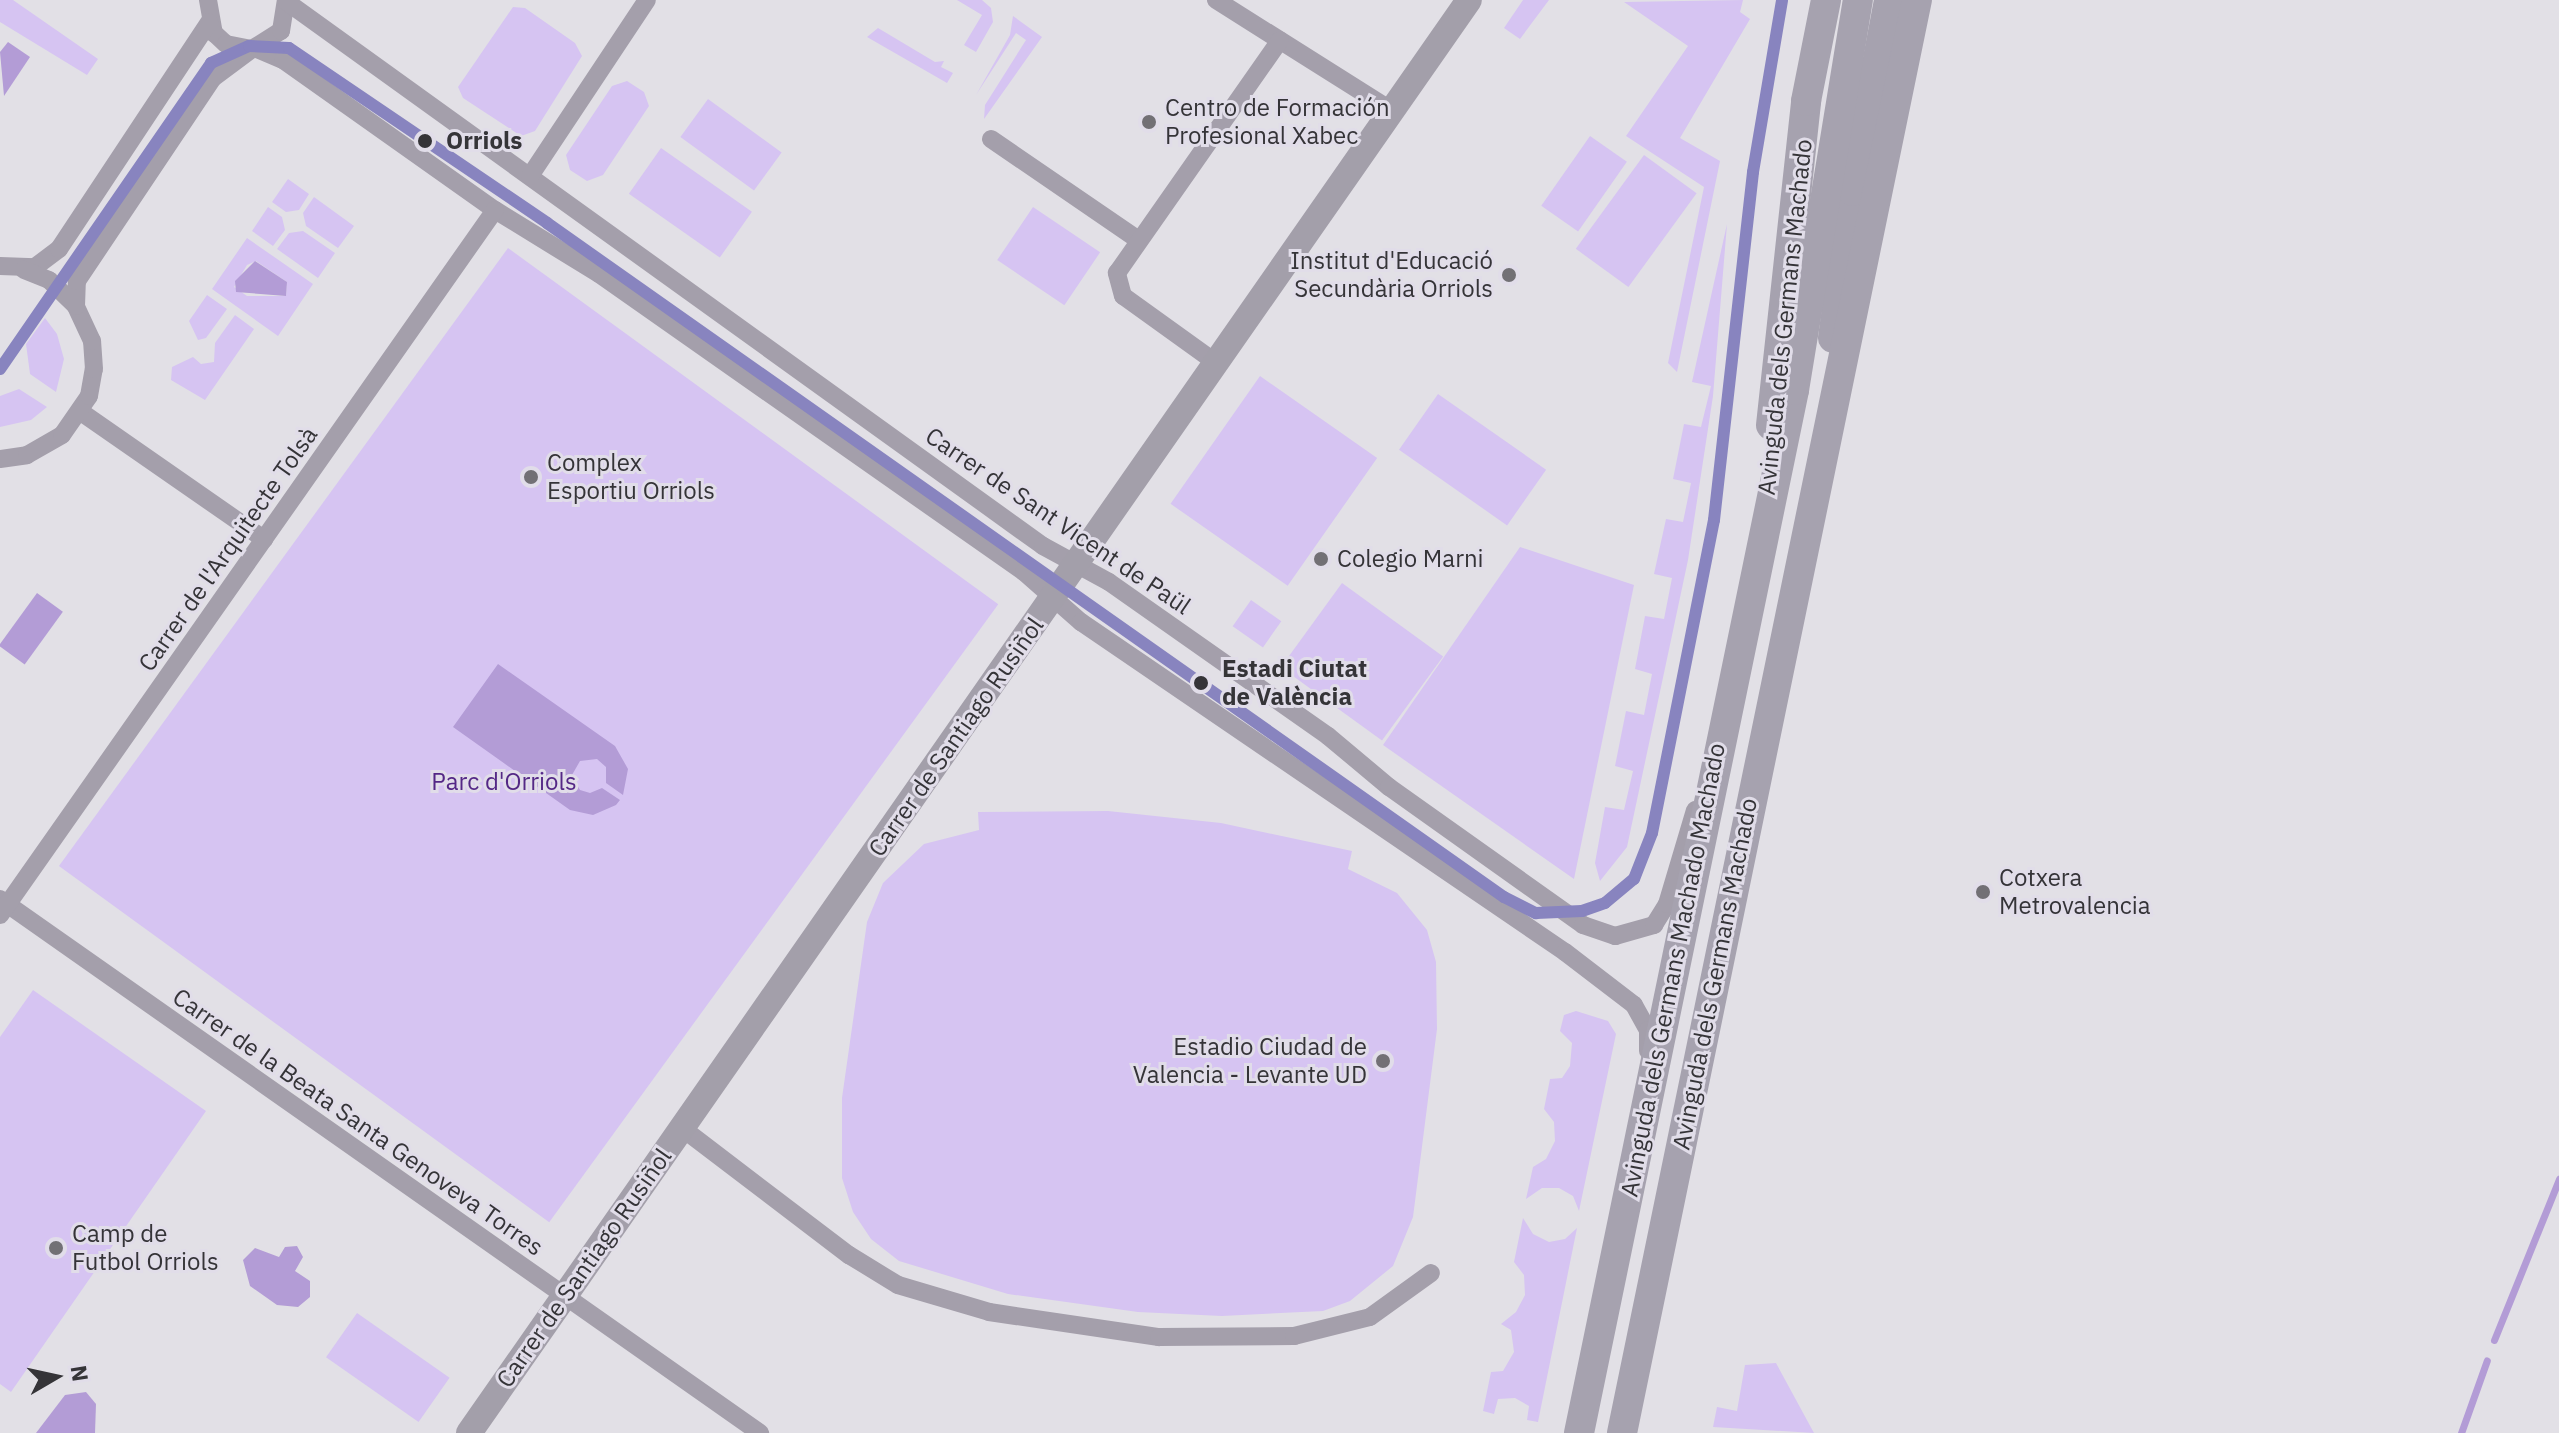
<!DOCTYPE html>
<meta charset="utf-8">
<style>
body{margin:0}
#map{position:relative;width:2559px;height:1433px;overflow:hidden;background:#e2e0e6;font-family:"IBM Plex Sans",sans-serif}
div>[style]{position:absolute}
.green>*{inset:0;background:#d6c4f2;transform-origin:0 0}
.water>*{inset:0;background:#b39cd6;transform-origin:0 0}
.stream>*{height:7px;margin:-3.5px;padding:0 3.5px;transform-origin:3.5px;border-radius:3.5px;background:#b39cd6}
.street>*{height:18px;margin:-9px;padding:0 9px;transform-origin:9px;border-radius:9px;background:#a49fab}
.secondary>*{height:26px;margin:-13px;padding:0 13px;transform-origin:13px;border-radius:13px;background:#a39faa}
.primary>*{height:30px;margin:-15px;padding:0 15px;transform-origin:15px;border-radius:15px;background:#a6a2af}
.tram-1>*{height:12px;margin:-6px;padding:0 6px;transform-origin:6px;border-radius:6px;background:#8884bf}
.dots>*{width:22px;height:22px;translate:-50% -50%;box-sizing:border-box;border:4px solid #e1dde9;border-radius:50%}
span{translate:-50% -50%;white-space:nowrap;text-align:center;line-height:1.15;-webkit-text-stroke:6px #e1dde9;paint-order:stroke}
.poi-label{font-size:24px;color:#353438}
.left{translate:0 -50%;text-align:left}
.right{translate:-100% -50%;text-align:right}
.stop-label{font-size:24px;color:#353438;font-weight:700}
.street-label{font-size:24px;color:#353438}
.park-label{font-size:24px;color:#542886}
.north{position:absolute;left:16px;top:1337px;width:80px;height:80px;-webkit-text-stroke:6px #e1dde9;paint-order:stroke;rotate:81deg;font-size:22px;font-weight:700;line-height:32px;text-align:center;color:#353438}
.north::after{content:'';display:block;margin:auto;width:28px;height:36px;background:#353438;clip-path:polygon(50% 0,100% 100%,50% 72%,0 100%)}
</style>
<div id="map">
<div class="green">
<i style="clip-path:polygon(0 0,13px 0,98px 59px,87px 75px,0 22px)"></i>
<i style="clip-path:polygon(957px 0,982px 0,991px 8px,993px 22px,976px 52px,964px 45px,982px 15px)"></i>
<i style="clip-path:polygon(1523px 0,1549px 0,1520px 39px,1504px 28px)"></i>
<i style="clip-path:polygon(1743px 0,1740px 12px,1750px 19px,1680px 138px,1720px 161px,1677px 372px,1668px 363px,1704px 187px,1626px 136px,1688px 46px,1624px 2px)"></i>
<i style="clip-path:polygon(513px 7px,525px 8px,575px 43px,582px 56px,535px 131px,521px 136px,463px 98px,458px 87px)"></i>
<i style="clip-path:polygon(1013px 16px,1042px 37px,984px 119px,985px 105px,1026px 40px,1016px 33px,976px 95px,1010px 35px)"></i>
<i style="clip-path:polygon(878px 28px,935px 62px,944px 61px,941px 67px,953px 73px,947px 83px,867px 37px)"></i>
<i style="clip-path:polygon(627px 81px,644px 92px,649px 106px,603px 175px,587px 181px,570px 170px,566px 155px,612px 86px)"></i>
<i style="left:708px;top:99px;width:91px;height:47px;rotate:36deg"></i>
<i style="left:1590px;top:136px;width:45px;height:85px;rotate:35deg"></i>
<i style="left:661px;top:148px;width:111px;height:56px;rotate:35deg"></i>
<i style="left:1644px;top:155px;width:65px;height:116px;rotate:36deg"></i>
<i style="clip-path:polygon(288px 179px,309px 194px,299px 210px,286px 212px,272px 202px)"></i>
<i style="clip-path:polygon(314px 197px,354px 226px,338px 248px,306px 226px,303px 213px)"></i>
<i style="clip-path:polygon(268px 207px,282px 217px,285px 230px,273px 246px,252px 231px)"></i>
<i style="left:1033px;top:207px;width:81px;height:64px;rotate:34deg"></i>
<i style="clip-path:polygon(1727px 224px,1713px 396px,1688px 560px,1627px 847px,1600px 881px,1595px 863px,1605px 807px,1624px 810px,1633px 771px,1615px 766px,1626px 711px,1644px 715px,1652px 674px,1635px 669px,1645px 616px,1664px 619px,1672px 578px,1654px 574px,1666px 519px,1683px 522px,1691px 483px,1673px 479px,1684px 424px,1701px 427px,1711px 386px,1692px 382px)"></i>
<i style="clip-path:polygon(303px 231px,335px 253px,318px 278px,277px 249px,289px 233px)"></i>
<i style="clip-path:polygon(evenodd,247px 238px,313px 284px,278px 336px,212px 289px,247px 238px,256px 261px,287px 282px,286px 296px,247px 296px,234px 287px,247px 265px,256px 261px)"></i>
<i style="left:508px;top:248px;width:606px;height:764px;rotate:36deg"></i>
<i style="clip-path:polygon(207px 295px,227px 309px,206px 338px,198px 340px,189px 321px)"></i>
<i style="clip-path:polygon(235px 315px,254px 329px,205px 400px,171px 380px,172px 367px,193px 357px,201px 364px,214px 362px,215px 343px)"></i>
<i style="clip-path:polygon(45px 318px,57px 334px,64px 359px,56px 392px,30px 374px,26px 344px)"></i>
<i style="left:1260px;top:376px;width:143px;height:156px;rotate:35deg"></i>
<i style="clip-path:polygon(19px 389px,47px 407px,31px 420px,0 427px,0 396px)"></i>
<i style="left:1438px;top:394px;width:132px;height:68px;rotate:35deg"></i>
<i style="clip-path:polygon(1520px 547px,1634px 585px,1574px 879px,1383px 745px)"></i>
<i style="left:1342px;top:583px;width:125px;height:104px;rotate:36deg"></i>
<i style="left:1251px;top:600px;width:37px;height:32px;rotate:35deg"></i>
<i style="clip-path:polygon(1108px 811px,1221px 823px,1352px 851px,1348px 869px,1397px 893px,1427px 930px,1436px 962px,1437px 1029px,1413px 1217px,1393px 1266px,1350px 1301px,1323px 1311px,1222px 1316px,1138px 1312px,1008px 1294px,899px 1261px,871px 1239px,853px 1212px,842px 1178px,842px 1098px,867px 922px,883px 883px,924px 844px,979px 830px,978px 812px)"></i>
<i style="clip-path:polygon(33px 990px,206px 1111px,11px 1392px,0 1384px,0 1037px)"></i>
<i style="clip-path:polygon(1576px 1011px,1608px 1021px,1616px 1034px,1579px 1211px,1573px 1196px,1559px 1188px,1542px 1188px,1526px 1199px,1533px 1167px,1546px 1159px,1555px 1141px,1554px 1122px,1544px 1109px,1550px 1079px,1562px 1078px,1570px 1066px,1572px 1043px,1560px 1031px,1564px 1015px)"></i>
<i style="clip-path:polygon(1523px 1218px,1533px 1234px,1549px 1242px,1565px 1239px,1577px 1228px,1538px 1422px,1527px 1420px,1529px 1406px,1515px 1398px,1498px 1399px,1494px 1414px,1483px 1411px,1491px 1372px,1503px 1371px,1514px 1352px,1511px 1330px,1501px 1324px,1516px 1312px,1525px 1295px,1524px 1275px,1514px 1262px)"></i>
<i style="left:357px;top:1313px;width:113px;height:54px;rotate:35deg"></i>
<i style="clip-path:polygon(1776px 1363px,1814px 1433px,1713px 1427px,1717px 1407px,1737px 1411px,1745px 1365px)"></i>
</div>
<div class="water">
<i style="clip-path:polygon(8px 42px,30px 57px,4px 96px,0 52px)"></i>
<i style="clip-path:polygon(255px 261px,287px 282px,286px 296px,236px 292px,235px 281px)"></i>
<i style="left:37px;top:593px;width:32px;height:65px;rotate:36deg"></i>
<i style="clip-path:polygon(498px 664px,615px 746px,628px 769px,623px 795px,606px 783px,606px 767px,597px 759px,580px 761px,572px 775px,580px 790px,590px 793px,602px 788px,620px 800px,616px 805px,593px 815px,570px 810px,453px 727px)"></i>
<i style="clip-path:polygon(297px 1246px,303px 1257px,295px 1271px,310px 1281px,310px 1297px,298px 1307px,277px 1305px,250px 1286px,243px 1260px,255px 1248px,279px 1257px,285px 1247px)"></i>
<i style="clip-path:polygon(86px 1392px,96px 1404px,95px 1433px,36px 1433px,65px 1395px)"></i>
</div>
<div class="stream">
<i style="left:2494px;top:1340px;width:174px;rotate:-68deg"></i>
<i style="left:2461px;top:1433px;width:77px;rotate:-70.4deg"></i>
</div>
<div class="street">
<i style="left:208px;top:0;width:34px;rotate:80deg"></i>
<i style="left:214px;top:33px;width:16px;rotate:43deg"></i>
<i style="left:226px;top:44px;width:26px;rotate:11deg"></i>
<i style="left:252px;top:49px;width:34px;rotate:-32deg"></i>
<i style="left:281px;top:31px;width:31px;rotate:-81deg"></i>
<i style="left:1216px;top:0;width:207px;rotate:32.2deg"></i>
<i style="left:287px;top:2px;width:931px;rotate:35.74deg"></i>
<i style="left:1043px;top:546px;width:75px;rotate:28.6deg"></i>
<i style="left:1109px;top:582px;width:268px;rotate:35.1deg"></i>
<i style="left:1328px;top:736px;width:80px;rotate:39.9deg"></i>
<i style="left:1389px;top:787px;width:238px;rotate:35.4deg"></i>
<i style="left:1583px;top:925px;width:34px;rotate:19deg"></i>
<i style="left:1615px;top:936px;width:41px;rotate:-15.8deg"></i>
<i style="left:1654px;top:925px;width:25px;rotate:-58deg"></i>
<i style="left:1667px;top:904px;width:98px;rotate:-73.4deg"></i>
<i style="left:257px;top:49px;width:28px;rotate:23deg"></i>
<i style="left:283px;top:60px;width:260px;rotate:35.3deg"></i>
<i style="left:495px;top:210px;width:122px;rotate:31.6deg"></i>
<i style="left:599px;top:274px;width:519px;rotate:35.04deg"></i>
<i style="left:1024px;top:572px;width:76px;rotate:41.3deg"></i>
<i style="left:1081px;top:622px;width:586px;rotate:34.29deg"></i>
<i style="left:1565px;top:952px;width:87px;rotate:37.5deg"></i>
<i style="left:1634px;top:1005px;width:29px;rotate:61deg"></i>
<i style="left:1648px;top:1030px;width:21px;rotate:90deg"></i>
<i style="left:991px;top:139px;width:177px;rotate:34.4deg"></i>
<i style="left:530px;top:176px;width:211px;rotate:-56.4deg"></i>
<i style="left:0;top:266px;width:35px;rotate:2deg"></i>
<i style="left:35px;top:267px;width:30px;rotate:-37deg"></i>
<i style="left:59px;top:249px;width:272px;rotate:-56.5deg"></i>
<i style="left:76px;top:306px;width:25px;rotate:-88deg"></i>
<i style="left:77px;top:281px;width:244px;rotate:-56.2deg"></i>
<i style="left:213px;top:78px;width:49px;rotate:-36.6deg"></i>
<i style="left:1215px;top:362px;width:113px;rotate:-144.3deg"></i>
<i style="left:1123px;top:296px;width:24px;rotate:-105deg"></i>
<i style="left:1117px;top:273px;width:284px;rotate:-55deg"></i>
<i style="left:81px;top:412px;width:223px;rotate:34.8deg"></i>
<i style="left:0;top:459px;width:27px;rotate:-8deg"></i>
<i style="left:27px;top:455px;width:40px;rotate:-29.7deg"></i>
<i style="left:62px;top:435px;width:47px;rotate:-55.3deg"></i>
<i style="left:89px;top:396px;width:27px;rotate:-80deg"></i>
<i style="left:94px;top:369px;width:28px;rotate:-94deg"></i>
<i style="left:92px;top:341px;width:38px;rotate:-115deg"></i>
<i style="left:76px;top:306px;width:37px;rotate:-136deg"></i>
<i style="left:49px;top:280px;width:27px;rotate:-158deg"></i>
<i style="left:0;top:899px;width:929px;rotate:35.09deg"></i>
<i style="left:0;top:915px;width:861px;rotate:-54.93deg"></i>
<i style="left:682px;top:1128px;width:210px;rotate:37.3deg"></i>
<i style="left:849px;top:1255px;width:57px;rotate:31.5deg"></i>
<i style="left:898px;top:1285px;width:95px;rotate:16.5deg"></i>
<i style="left:989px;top:1312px;width:172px;rotate:8.4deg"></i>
<i style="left:1159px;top:1337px;width:135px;rotate:-0.4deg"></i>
<i style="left:1294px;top:1336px;width:78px;rotate:-14deg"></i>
<i style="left:1370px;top:1317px;width:75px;rotate:-35.8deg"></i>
</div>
<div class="secondary">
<i style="left:469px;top:1433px;width:1747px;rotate:-55.09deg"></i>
</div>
<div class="primary">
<i style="left:1833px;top:338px;width:148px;rotate:-82.3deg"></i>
<i style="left:1853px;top:191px;width:194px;rotate:-79.3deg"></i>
<i style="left:1771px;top:425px;width:326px;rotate:-83.8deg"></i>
<i style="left:1806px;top:101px;width:103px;rotate:-78.8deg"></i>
<i style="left:1579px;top:1433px;width:1065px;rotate:-78.35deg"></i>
<i style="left:1794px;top:390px;width:395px;rotate:-80.7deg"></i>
<i style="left:1622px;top:1433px;width:1463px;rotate:-78.37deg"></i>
</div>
<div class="tram-1">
<i style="left:0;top:369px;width:372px;rotate:-55.4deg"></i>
<i style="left:211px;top:63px;width:42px;rotate:-24.1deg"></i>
<i style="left:249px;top:46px;width:40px;rotate:2.9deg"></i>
<i style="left:289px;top:48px;width:312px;rotate:34.1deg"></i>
<i style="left:547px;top:223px;width:1171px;rotate:35.16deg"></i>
<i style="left:1504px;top:897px;width:36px;rotate:27deg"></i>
<i style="left:1536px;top:913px;width:46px;rotate:-2.5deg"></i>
<i style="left:1582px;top:911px;width:24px;rotate:-19deg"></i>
<i style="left:1605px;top:903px;width:38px;rotate:-40deg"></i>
<i style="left:1634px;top:879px;width:49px;rotate:-68.6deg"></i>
<i style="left:1652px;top:833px;width:319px;rotate:-78.8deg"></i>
<i style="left:1714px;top:520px;width:350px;rotate:-83.6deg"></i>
<i style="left:1753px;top:172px;width:174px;rotate:-80.4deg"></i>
</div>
<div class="dots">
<i style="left:1149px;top:122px;background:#727075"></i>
<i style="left:425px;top:141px;background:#353438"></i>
<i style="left:1509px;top:275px;background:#727075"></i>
<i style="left:531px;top:477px;background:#727075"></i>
<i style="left:1321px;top:559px;background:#727075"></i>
<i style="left:1201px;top:683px;background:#353438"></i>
<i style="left:1983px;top:892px;background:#727075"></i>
<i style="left:1383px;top:1061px;background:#727075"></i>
<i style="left:56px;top:1248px;background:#727075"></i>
</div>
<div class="poi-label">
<span class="left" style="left:1165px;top:122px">Centro de Formación<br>Profesional Xabec</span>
<span class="right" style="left:1493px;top:275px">Institut d'Educació<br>Secundària Orriols</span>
<span class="left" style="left:547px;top:477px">Complex<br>Esportiu Orriols</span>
<span class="left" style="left:1337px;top:559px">Colegio Marni</span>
<span class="left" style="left:1999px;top:892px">Cotxera<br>Metrovalencia</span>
<span class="right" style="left:1367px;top:1061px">Estadio Ciudad de<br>Valencia - Levante UD</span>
<span class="left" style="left:72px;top:1248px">Camp de<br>Futbol Orriols</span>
</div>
<div class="stop-label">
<span class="left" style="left:446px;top:141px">Orriols</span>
<span class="left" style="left:1222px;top:683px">Estadi Ciutat<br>de València</span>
</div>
<div class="street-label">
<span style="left:1785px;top:317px;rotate:-84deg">Avinguda dels Germans Machado</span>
<span style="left:1058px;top:521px;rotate:34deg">Carrer de Sant Vicent de Paül</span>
<span style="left:228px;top:549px;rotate:-55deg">Carrer de l'Arquitecte Tolsà</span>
<span style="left:956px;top:737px;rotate:-55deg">Carrer de Santiago Rusiñol</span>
<span style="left:1673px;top:970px;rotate:-79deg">Avinguda dels Germans Machado Machado</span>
<span style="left:1715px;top:974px;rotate:-79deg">Avinguda dels Germans Machado</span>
<span style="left:358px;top:1122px;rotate:35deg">Carrer de la Beata Santa Genoveva Torres</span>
<span style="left:584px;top:1268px;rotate:-55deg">Carrer de Santiago Rusiñol</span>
</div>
<div class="park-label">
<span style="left:504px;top:782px">Parc d'Orriols</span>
</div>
<div class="north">N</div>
</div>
